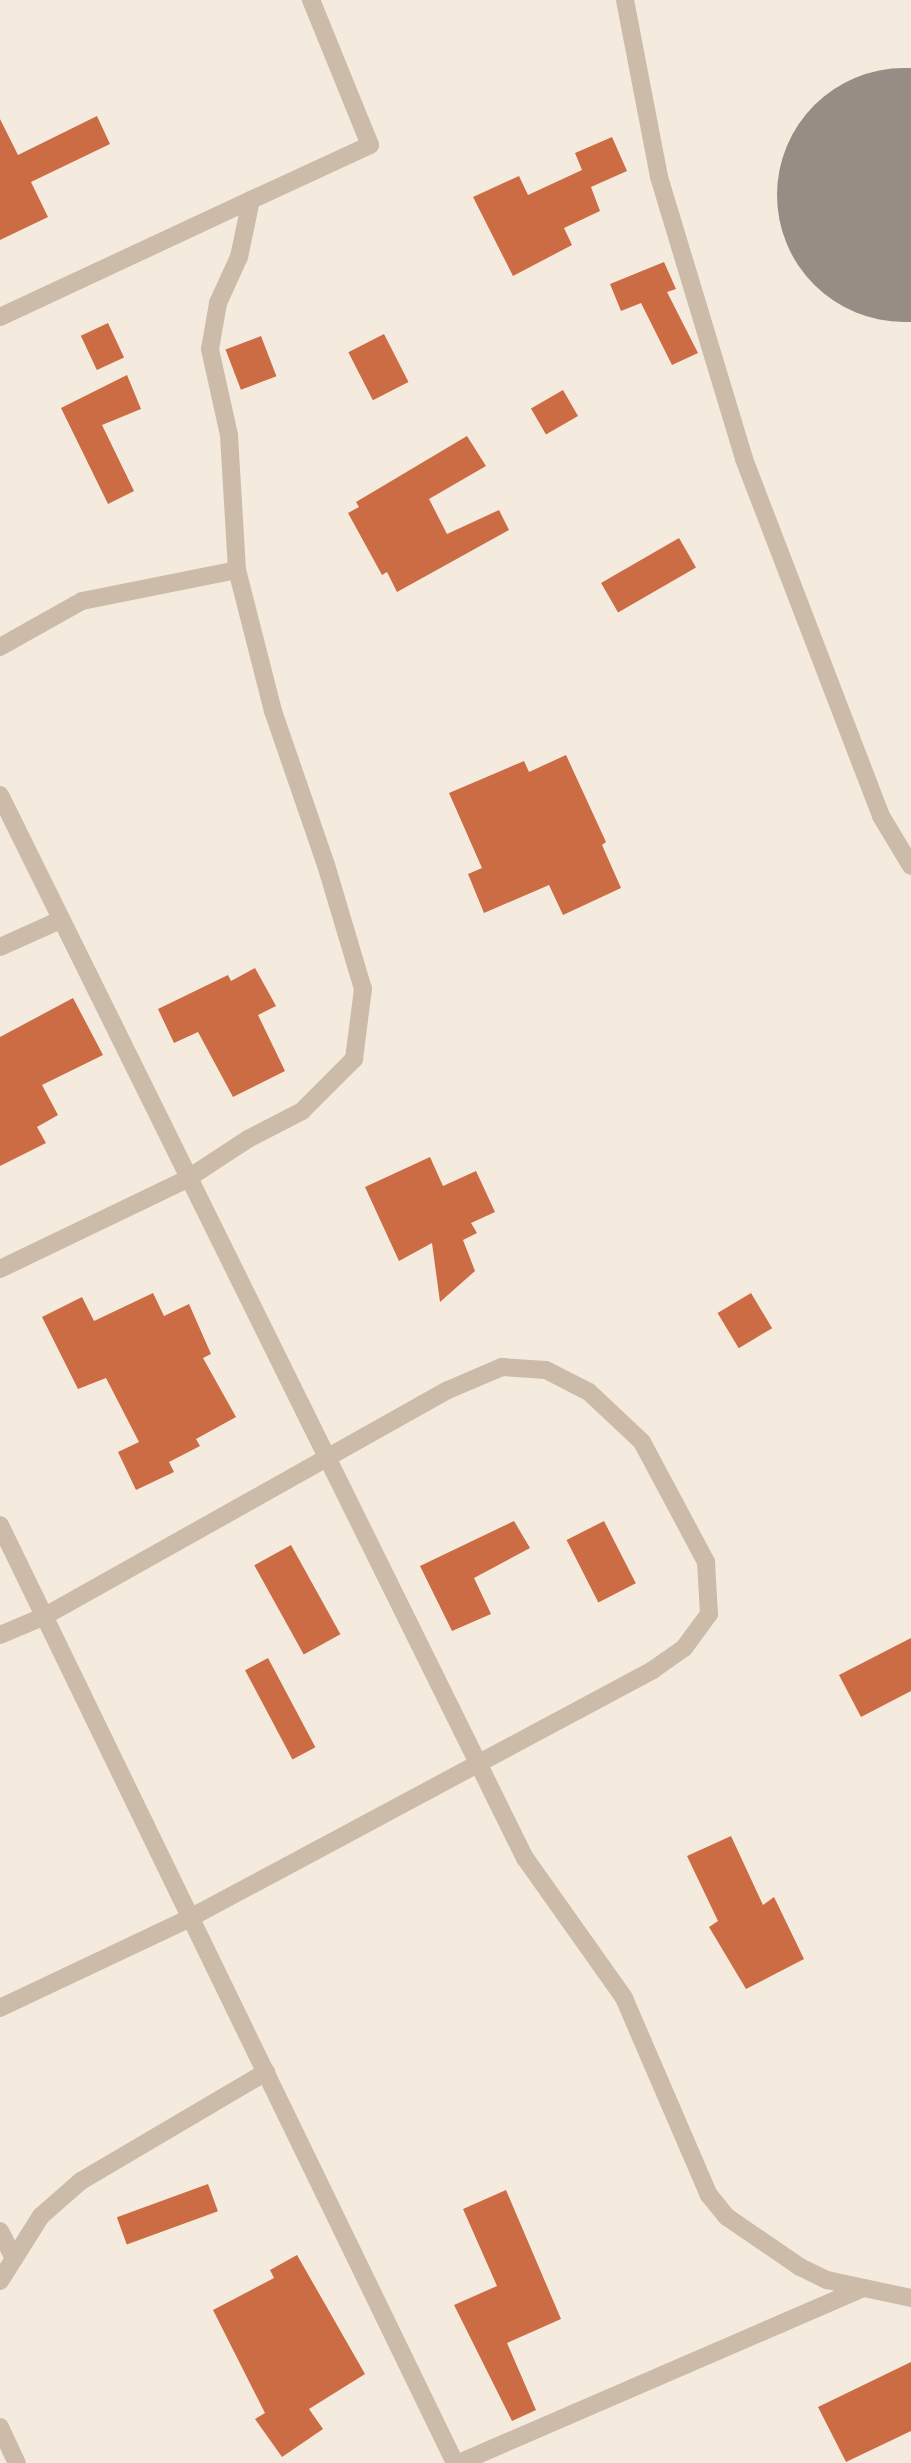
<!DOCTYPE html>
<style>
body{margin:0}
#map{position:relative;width:911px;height:2463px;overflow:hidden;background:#f4ebde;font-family:"Work Sans",sans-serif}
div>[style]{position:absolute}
.runway>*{height:254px;margin:-127px;padding:0 127px;transform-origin:127px;border-radius:127px;background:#978d84}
.building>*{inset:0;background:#cc6c44;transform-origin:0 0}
.street>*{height:18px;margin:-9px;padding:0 9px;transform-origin:9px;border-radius:9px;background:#cdbba9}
span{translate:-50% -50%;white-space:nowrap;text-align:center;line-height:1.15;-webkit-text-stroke:5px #fbf4eb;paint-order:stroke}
</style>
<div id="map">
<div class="runway">
<i style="left:904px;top:195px;width:7px"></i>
</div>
<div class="building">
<i style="clip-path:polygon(97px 116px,110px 144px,31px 182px,48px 217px,0 240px,0 119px,18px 155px)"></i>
<i style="clip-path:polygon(612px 137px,627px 171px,591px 187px,600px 211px,564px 228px,572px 245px,513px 276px,473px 197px,519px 176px,528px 195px,582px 170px,575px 153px)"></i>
<i style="clip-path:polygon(664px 262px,676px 289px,667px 292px,698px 353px,672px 365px,641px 303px,621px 311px,610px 284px)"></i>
<i style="left:108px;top:323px;width:38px;height:30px;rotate:65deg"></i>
<i style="left:384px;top:334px;width:54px;height:40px;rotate:63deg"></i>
<i style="left:261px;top:336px;width:43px;height:38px;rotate:69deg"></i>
<i style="clip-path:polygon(127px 375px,141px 409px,102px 425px,134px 491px,108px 504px,61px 408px)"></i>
<i style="left:563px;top:390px;width:30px;height:37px;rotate:60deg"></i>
<i style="clip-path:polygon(467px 436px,486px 466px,429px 499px,447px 534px,499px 510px,509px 530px,397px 592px,387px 572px,382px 575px,348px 513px,359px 507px,356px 502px)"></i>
<i style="left:679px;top:538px;width:34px;height:90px;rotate:60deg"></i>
<i style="clip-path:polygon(566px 755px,606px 842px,602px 845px,621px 888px,563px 915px,549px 885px,484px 913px,468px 874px,482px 868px,449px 793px,524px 761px,529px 772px)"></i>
<i style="clip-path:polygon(255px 968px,276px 1006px,258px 1015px,285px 1071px,233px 1097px,198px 1032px,174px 1043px,158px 1009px,228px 975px,231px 981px)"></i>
<i style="clip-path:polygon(73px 998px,103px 1055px,42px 1085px,58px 1115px,37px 1127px,46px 1143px,0 1166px,0 1037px)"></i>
<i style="clip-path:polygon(430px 1157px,443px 1186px,476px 1171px,495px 1212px,471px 1223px,477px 1233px,463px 1240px,475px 1271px,440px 1302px,432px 1243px,399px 1261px,365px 1187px)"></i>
<i style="clip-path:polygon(153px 1293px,164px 1316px,189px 1304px,211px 1354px,203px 1358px,236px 1417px,196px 1439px,200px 1446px,169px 1462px,174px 1472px,136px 1490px,118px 1452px,139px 1442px,106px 1378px,78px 1389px,42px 1317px,82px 1297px,94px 1321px)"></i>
<i style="left:751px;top:1293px;width:41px;height:39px;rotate:59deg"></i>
<i style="clip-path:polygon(514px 1521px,530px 1548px,474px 1578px,491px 1614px,452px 1631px,420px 1566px)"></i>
<i style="left:604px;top:1521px;width:70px;height:42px;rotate:63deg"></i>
<i style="left:291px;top:1545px;width:102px;height:42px;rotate:61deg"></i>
<i style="clip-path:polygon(911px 1638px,911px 1691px,861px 1717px,839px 1675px)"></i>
<i style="left:268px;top:1658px;width:101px;height:26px;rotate:62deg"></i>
<i style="clip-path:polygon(731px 1836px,763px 1905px,774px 1897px,804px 1959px,746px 1989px,709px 1927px,718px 1921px,687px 1856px)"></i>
<i style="left:208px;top:2184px;width:29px;height:97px;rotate:70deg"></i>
<i style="clip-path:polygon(506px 2190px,561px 2319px,507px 2343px,536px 2410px,512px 2421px,454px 2305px,497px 2286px,463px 2209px)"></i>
<i style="clip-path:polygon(297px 2255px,365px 2374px,309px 2409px,323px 2429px,282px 2457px,255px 2419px,265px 2413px,213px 2310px,274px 2278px,270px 2270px)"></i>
<i style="clip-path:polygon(911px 2362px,911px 2431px,846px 2462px,818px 2407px)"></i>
</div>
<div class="street">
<i style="left:625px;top:0;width:180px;rotate:79.1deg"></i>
<i style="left:659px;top:177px;width:295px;rotate:73.2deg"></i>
<i style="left:744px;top:459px;width:382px;rotate:69deg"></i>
<i style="left:881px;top:816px;width:58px;rotate:59deg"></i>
<i style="left:0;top:317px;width:277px;rotate:-25deg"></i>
<i style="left:0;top:647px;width:94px;rotate:-29.3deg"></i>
<i style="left:82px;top:601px;width:158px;rotate:-11.3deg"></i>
<i style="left:0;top:795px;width:1186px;rotate:63.72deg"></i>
<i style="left:525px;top:1858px;width:171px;rotate:54.7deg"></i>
<i style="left:624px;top:1998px;width:215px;rotate:66.7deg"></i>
<i style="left:709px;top:2195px;width:28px;rotate:51deg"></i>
<i style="left:727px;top:2217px;width:88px;rotate:34.4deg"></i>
<i style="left:800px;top:2267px;width:30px;rotate:26deg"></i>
<i style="left:827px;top:2280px;width:86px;rotate:12.1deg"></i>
<i style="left:0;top:947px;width:66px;rotate:-24.2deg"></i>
<i style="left:0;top:1269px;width:208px;rotate:-25.7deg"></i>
<i style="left:187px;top:1179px;width:73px;rotate:-33.3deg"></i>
<i style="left:248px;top:1139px;width:61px;rotate:-27.4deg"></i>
<i style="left:302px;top:1111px;width:74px;rotate:-45deg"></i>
<i style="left:354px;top:1059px;width:71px;rotate:-82.7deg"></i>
<i style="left:363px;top:989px;width:129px;rotate:-106.6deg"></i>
<i style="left:326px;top:865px;width:163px;rotate:-109deg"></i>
<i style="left:273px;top:711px;width:146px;rotate:-104.3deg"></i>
<i style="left:237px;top:570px;width:135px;rotate:-93.4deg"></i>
<i style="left:229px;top:435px;width:88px;rotate:-102.5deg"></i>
<i style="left:210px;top:349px;width:47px;rotate:-80.1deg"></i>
<i style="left:218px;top:303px;width:51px;rotate:-65.5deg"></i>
<i style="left:239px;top:257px;width:58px;rotate:-78.1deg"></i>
<i style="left:251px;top:200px;width:131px;rotate:-24.8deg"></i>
<i style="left:370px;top:145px;width:157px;rotate:-112.1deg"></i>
<i style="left:0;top:1525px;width:1043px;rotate:64.12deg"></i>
<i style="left:0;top:1635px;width:49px;rotate:-22.9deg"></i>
<i style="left:45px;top:1616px;width:462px;rotate:-29.3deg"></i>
<i style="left:448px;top:1390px;width:59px;rotate:-23.1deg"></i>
<i style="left:502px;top:1367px;width:44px;rotate:3.9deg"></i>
<i style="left:546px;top:1370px;width:48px;rotate:27.1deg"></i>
<i style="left:589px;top:1392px;width:73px;rotate:43.3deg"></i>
<i style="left:642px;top:1442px;width:136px;rotate:61.9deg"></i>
<i style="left:706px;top:1562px;width:52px;rotate:86.7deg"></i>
<i style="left:709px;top:1614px;width:42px;rotate:126.3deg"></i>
<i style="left:684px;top:1648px;width:38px;rotate:145deg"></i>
<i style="left:653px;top:1670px;width:527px;rotate:151.83deg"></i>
<i style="left:188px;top:1919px;width:208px;rotate:154.7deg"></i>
<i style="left:0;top:2231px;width:31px;rotate:63deg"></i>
<i style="left:0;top:2281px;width:77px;rotate:-57.8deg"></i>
<i style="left:41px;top:2216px;width:53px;rotate:-41.2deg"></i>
<i style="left:81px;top:2181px;width:215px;rotate:-30.5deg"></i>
<i style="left:0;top:2427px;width:40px;rotate:65deg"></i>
<i style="left:459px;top:2463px;width:440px;rotate:-23.4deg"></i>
</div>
</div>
